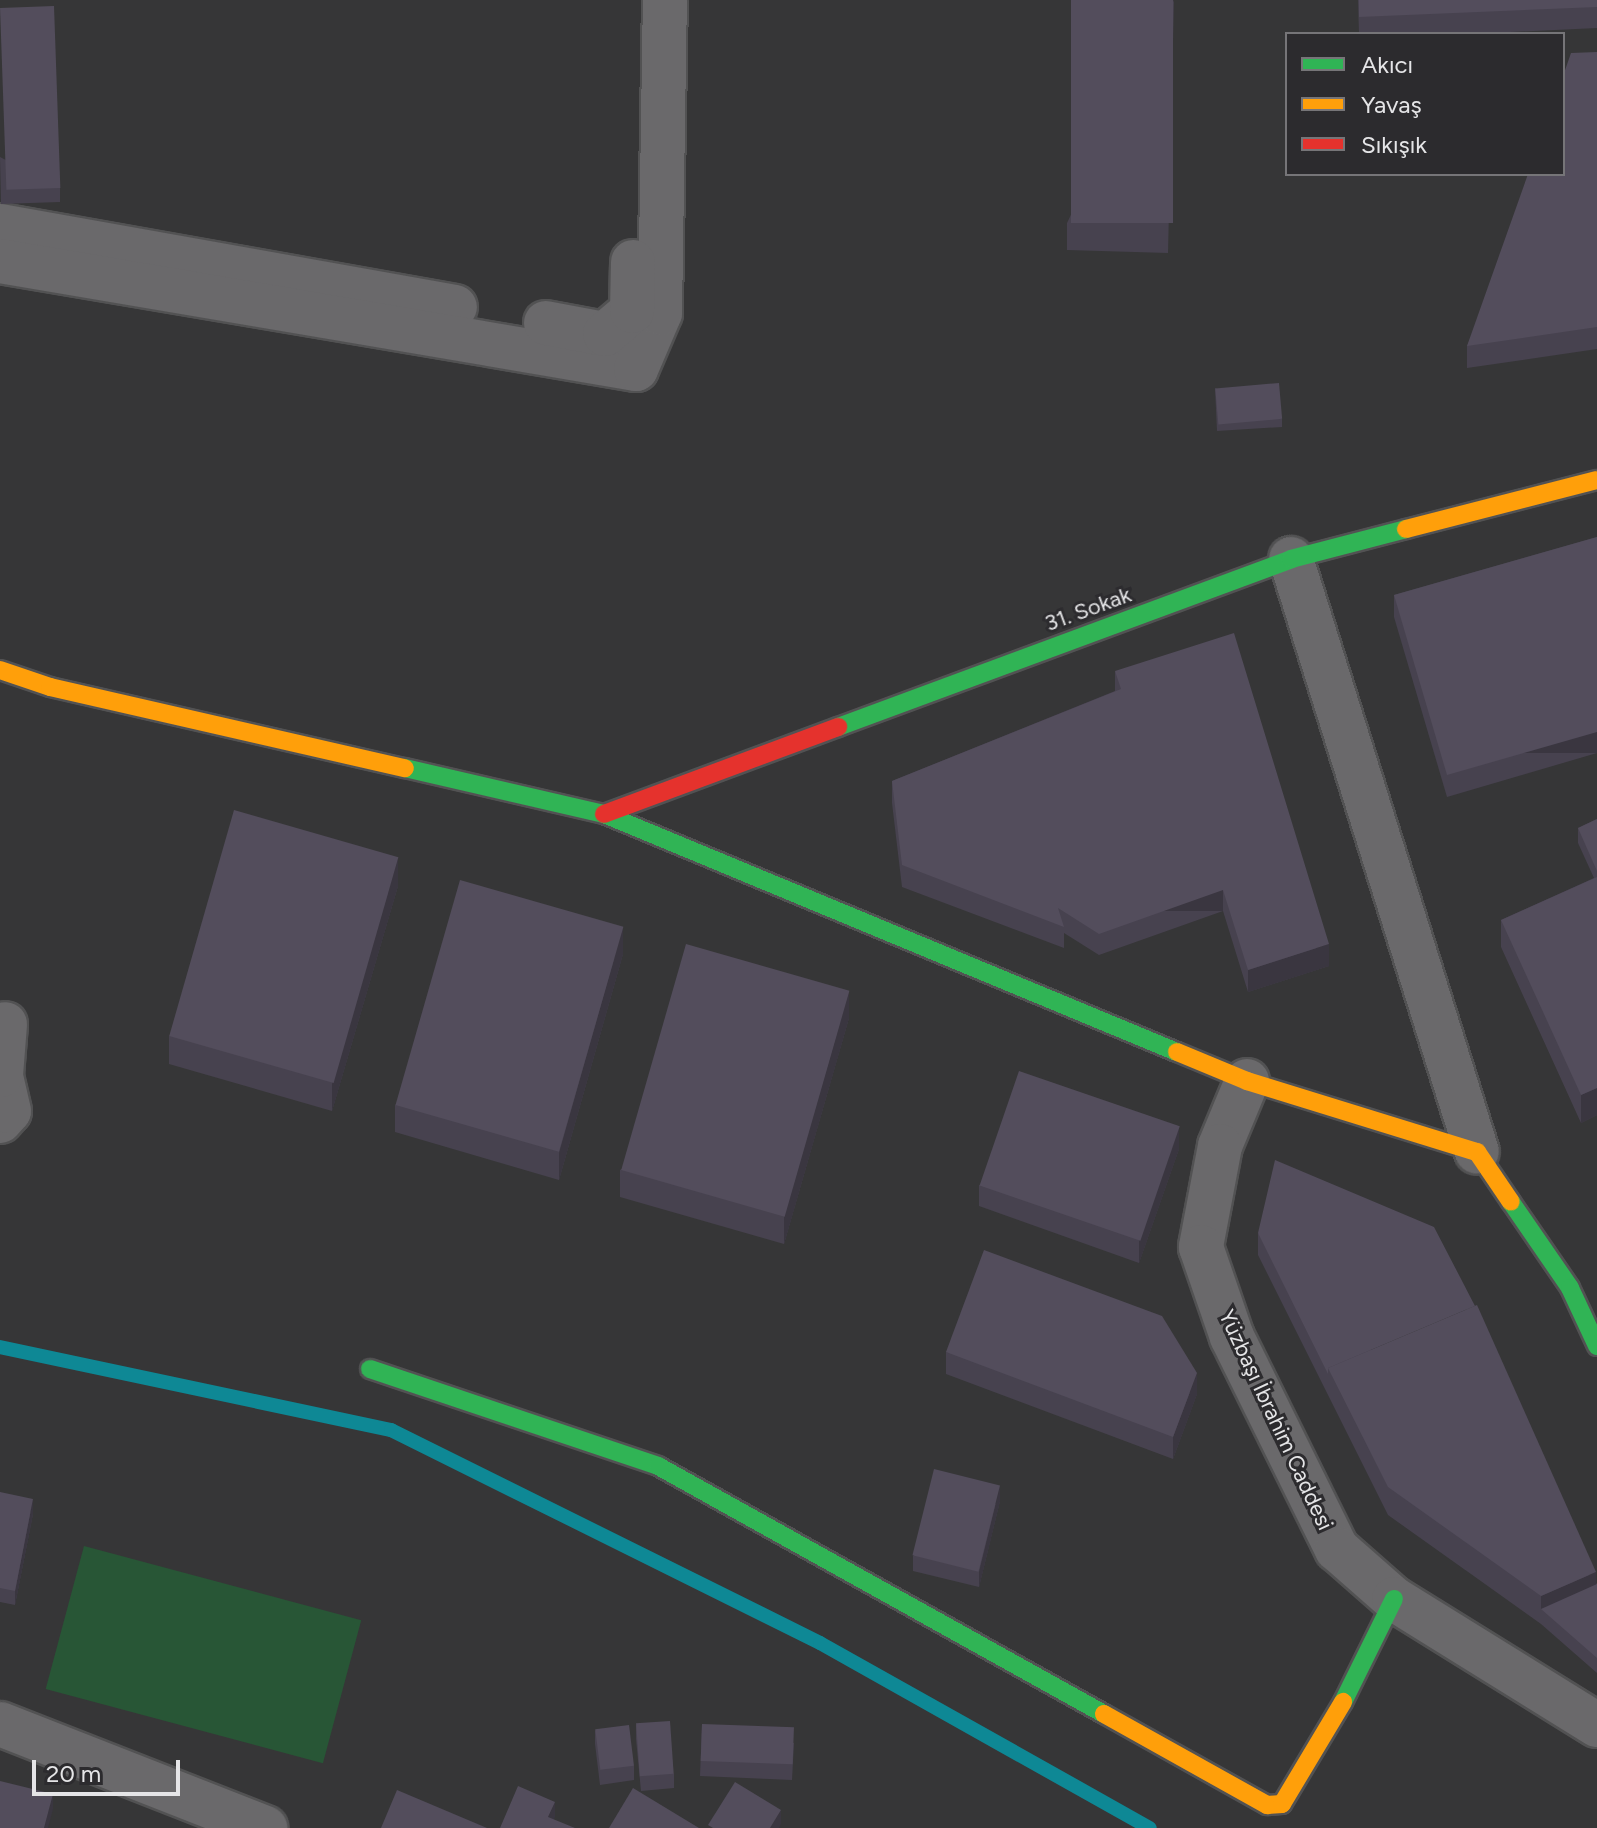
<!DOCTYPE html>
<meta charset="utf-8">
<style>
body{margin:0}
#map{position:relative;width:1597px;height:1828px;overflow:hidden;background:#363637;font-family:Figtree,sans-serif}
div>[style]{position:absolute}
.green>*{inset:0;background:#285636;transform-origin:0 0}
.stream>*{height:14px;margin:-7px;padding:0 7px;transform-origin:7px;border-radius:7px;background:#0e8895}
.roads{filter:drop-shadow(2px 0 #525253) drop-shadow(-2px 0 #525253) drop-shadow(0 2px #525253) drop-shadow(0 -2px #525253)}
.street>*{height:44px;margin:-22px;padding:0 22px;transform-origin:22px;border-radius:22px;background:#6a696b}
.fast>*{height:18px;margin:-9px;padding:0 9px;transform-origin:9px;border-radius:9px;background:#30b455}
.slow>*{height:18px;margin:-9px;padding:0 9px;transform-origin:9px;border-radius:9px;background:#ff9f0a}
.jam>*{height:18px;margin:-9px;padding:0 9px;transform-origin:9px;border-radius:9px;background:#e5322d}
.wall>*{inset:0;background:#47424f}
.shaded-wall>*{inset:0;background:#3a3640;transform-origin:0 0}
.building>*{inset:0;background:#534d5c;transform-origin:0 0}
span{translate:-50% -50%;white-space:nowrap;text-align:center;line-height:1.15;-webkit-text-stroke:6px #2c2b2e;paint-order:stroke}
.street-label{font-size:22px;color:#e5e5e7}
.legend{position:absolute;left:1285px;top:32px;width:280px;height:144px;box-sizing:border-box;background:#2c2b2e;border:2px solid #767578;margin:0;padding:10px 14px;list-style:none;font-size:24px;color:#e5e5e7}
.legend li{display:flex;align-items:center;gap:16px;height:40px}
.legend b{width:40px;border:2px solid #767578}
.scale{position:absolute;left:32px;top:1760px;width:148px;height:36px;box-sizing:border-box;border:4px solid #e5e5e7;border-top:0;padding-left:10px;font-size:24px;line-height:28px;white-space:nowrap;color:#e5e5e7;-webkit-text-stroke:6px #2c2b2e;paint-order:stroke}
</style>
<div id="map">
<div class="green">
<i style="left:84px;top:1546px;width:287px;height:148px;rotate:15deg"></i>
</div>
<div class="stream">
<i style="left:0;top:1347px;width:400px;rotate:12deg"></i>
<i style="left:391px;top:1430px;width:479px;rotate:26.4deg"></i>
<i style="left:820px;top:1643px;width:378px;rotate:29.3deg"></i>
</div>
<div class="roads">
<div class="street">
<i style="left:0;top:226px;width:462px;rotate:10.1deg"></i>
<i style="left:0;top:261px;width:645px;rotate:9.64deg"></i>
<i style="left:636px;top:369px;width:61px;rotate:-66.8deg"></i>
<i style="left:660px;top:313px;width:313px;rotate:-89.1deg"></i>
<i style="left:546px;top:323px;width:60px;rotate:10.6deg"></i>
<i style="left:605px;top:334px;width:35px;rotate:-40deg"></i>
<i style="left:632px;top:311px;width:49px;rotate:-88.8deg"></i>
<i style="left:1291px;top:559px;width:621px;rotate:72.59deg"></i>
<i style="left:1247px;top:1081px;width:70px;rotate:112.6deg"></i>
<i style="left:1220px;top:1146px;width:103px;rotate:100.7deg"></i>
<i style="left:1201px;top:1247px;width:95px;rotate:71deg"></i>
<i style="left:1232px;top:1337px;width:237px;rotate:63.7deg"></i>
<i style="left:1337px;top:1549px;width:76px;rotate:41.3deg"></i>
<i style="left:1394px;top:1599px;width:239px;rotate:31.8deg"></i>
<i style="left:0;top:1121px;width:13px;rotate:-48deg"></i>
<i style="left:9px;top:1111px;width:37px;rotate:-103deg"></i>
<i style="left:1px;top:1075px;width:51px;rotate:-85.5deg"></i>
<i style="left:0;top:1724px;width:285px;rotate:21.4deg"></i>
</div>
<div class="fast">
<i style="left:838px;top:727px;width:483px;rotate:-20.3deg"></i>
<i style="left:1291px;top:559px;width:119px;rotate:-14.6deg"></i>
<i style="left:405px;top:768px;width:204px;rotate:13deg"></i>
<i style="left:604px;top:814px;width:620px;rotate:22.56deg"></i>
<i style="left:1511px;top:1202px;width:104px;rotate:55.5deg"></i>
<i style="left:1570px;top:1288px;width:64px;rotate:65deg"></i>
<i style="left:370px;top:1369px;width:304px;rotate:18.6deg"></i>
<i style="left:658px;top:1466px;width:510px;rotate:29.08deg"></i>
<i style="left:1343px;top:1702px;width:115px;rotate:-63.7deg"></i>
</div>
<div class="slow">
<i style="left:1406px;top:529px;width:197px;rotate:-14.4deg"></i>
<i style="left:0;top:670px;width:53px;rotate:18.8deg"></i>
<i style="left:50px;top:687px;width:364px;rotate:12.9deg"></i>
<i style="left:1177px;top:1052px;width:76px;rotate:22.5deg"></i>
<i style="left:1247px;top:1081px;width:241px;rotate:17.2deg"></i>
<i style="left:1477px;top:1152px;width:60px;rotate:55.8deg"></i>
<i style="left:1104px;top:1714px;width:187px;rotate:29.2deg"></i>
<i style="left:1267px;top:1805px;width:15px;rotate:-4deg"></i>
<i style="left:1282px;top:1804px;width:119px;rotate:-59.1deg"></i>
</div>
<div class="jam">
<i style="left:604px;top:814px;width:250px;rotate:-20.4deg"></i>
</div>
</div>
<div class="wall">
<i style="clip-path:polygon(1174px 0,1168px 253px,1067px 250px,1067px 223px)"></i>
<i style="clip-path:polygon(1358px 0,1597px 0,1597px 28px,1469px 34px,1359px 34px)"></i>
<i style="clip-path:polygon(1597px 52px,1597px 349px,1467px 368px,1467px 346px)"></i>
<i style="clip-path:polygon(0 157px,60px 188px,60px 202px,1px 204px)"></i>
<i style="clip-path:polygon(1215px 388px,1282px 419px,1282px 427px,1217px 431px)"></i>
<i style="clip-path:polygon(1597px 537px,1597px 753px,1447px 797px,1394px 617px,1394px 595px)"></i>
<i style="clip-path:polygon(1115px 671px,1329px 966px,1248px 992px,1223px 911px,1099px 955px,1064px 933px,1064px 948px,902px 887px,892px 803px,892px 781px,1115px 691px)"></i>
<i style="clip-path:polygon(1597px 819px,1597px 1115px,1581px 1123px,1501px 947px,1501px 920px,1594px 878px,1578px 843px,1578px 828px)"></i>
<i style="clip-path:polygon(398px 886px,332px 1111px,169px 1064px,169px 1036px)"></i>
<i style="clip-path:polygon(623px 954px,559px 1180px,395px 1132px,395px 1105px)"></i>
<i style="clip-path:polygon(849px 1018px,784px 1244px,620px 1197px,620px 1170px)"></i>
<i style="clip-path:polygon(1179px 1149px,1139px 1263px,979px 1206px,979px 1185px)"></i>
<i style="clip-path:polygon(1258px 1233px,1597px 1584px,1597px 1673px,1541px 1624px,1388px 1515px,1258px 1255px)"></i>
<i style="clip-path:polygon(946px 1352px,1197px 1394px,1173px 1459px,946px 1374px)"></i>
<i style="clip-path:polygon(0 1492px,33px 1514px,15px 1605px,0 1602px)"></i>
<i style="clip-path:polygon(1000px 1501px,979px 1587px,913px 1571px,913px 1556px)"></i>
<i style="clip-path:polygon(636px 1724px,674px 1774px,674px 1788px,641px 1791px,636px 1739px)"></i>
<i style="clip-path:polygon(702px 1724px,794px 1743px,792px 1780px,700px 1776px)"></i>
<i style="clip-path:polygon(595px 1730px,634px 1766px,634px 1780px,600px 1785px,595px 1744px)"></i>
</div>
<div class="shaded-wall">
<i style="left:1597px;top:732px;width:21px;height:156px;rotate:90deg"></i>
<i style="clip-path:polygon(398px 858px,398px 886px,332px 1111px,332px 1084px)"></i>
<i style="left:1223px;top:890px;width:21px;height:132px;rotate:90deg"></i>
<i style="clip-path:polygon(623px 927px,623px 954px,559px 1180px,559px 1153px)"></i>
<i style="clip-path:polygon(1329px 944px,1329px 966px,1248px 992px,1248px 970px)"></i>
<i style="clip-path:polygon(849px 991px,849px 1018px,784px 1244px,784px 1217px)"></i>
<i style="clip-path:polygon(1597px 1088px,1597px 1115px,1581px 1123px,1581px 1095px)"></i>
<i style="clip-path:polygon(1179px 1127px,1179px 1149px,1139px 1263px,1139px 1241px)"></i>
<i style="clip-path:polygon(1197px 1373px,1197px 1394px,1173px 1459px,1173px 1437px)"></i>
<i style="clip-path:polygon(1000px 1486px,1000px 1501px,979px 1587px,979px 1572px)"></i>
<i style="clip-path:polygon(33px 1499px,33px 1514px,15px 1605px,15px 1591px)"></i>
<i style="clip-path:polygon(1596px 1572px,1596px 1600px,1541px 1609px,1541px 1624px,1541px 1596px)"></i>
<i style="clip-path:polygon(53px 1794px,53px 1809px,48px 1828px,44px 1828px)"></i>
<i style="clip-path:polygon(555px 1802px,555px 1817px,550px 1828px,548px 1817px)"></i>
<i style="clip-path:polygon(781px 1810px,781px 1824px,779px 1828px,770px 1828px)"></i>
</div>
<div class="building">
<i style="left:1071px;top:0;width:102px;height:223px"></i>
<i style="clip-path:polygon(1359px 0,1597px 0,1597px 7px,1359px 17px)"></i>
<i style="left:54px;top:6px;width:182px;height:54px;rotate:88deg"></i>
<i style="clip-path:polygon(1597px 52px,1597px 327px,1467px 346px,1528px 174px,1563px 174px,1563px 76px,1571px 53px)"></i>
<i style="left:1279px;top:383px;width:36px;height:64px;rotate:85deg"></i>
<i style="clip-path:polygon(1597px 537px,1597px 732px,1447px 775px,1394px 595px)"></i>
<i style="clip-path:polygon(1234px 633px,1329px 944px,1248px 970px,1223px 890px,1099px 934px,1058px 908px,1064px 927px,902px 865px,892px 781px,1121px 689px,1115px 671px)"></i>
<i style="left:234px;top:810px;width:171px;height:235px;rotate:16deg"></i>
<i style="clip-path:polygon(1597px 819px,1597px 871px,1578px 828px)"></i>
<i style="clip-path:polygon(1597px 877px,1597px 1088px,1581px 1095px,1501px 920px)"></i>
<i style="left:460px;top:880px;width:170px;height:234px;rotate:16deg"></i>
<i style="left:686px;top:944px;width:170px;height:235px;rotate:16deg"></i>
<i style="left:1019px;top:1071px;width:170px;height:121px;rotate:19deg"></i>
<i style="clip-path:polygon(1275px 1160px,1434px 1227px,1475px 1306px,1328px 1368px,1328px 1374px,1258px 1233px)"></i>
<i style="clip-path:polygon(984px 1250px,1162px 1316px,1197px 1373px,1173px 1437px,946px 1352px)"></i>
<i style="clip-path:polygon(1477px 1305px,1596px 1572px,1541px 1596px,1388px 1487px,1328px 1368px)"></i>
<i style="left:934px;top:1469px;width:68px;height:89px;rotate:14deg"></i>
<i style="clip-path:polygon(0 1492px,33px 1499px,15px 1591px,0 1588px)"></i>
<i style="clip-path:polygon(1597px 1584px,1597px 1658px,1541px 1609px)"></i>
<i style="left:670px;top:1721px;width:53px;height:34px;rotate:86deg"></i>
<i style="left:702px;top:1724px;width:92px;height:37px;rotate:2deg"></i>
<i style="left:629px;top:1725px;width:41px;height:34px;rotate:83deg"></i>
<i style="clip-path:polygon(0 1781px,53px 1794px,44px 1828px,0 1828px)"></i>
<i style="clip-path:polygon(735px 1782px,781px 1810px,770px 1828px,713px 1828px,708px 1825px)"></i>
<i style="clip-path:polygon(518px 1786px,555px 1802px,548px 1817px,575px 1828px,500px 1828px)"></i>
<i style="clip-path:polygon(633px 1788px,699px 1828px,609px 1828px)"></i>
<i style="clip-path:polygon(397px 1790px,487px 1828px,381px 1828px)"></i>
</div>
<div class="street-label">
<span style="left:1088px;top:609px;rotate:-20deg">31. Sokak</span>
<span style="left:1276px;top:1420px;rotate:65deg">Yüzbaşı İbrahim Caddesi</span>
</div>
<ul class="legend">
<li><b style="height:10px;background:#30b455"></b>Akıcı</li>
<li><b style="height:10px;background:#ff9f0a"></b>Yavaş</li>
<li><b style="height:10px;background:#e5322d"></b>Sıkışık</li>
</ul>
<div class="scale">20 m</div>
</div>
